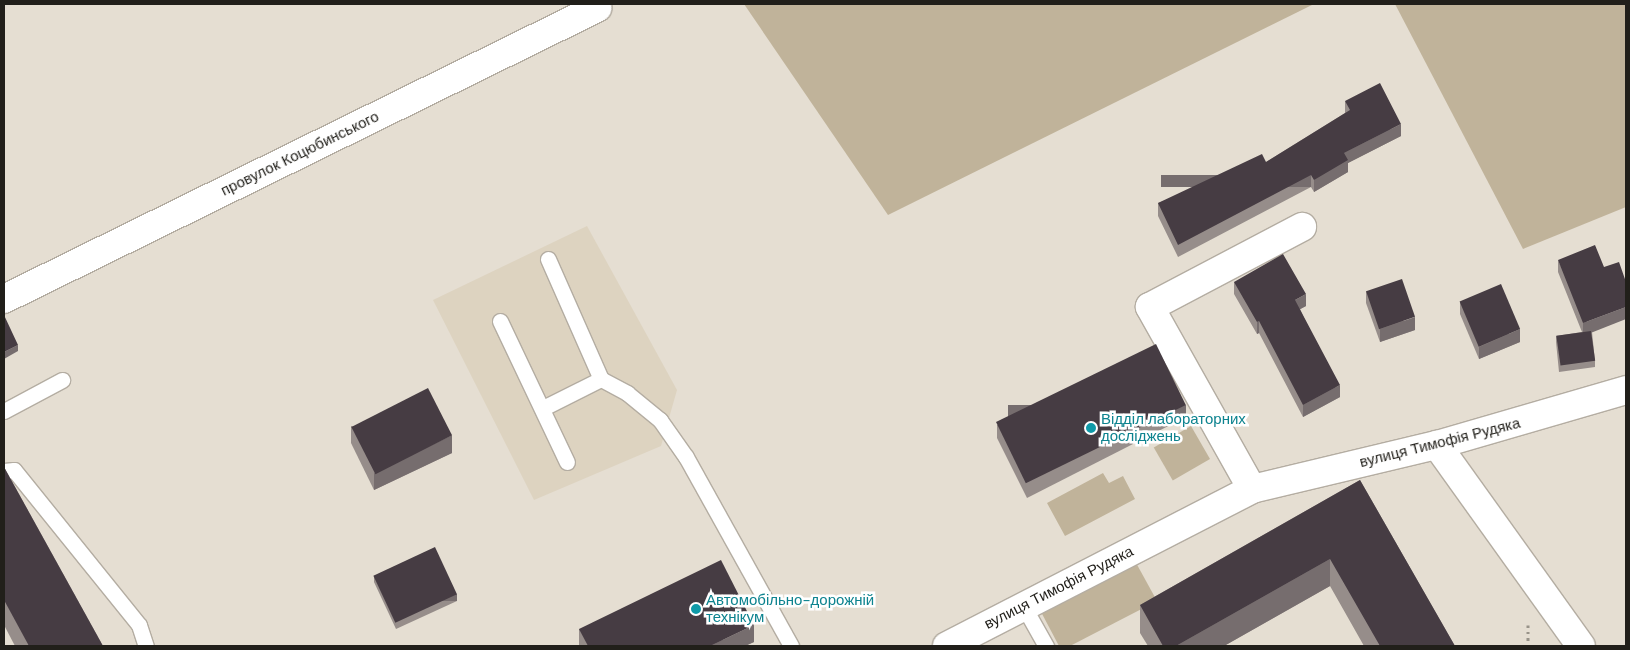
<!DOCTYPE html>
<meta charset="utf-8">
<style>
body{margin:0}
#map{position:relative;width:1630px;height:650px;overflow:hidden;background:#e5ded2;font-family:"DM Sans",sans-serif}
div>[style]{position:absolute}
.built>*{inset:0;background:#ddd3c0}
.green>*{inset:0;background:#c0b39a;transform-origin:0 0}
.path>*{height:3px;margin-top:-1.5px;transform-origin:0;background:repeating-linear-gradient(90deg,#989389 0 2.5px,transparent 0 6.5px)}
.roads{filter:drop-shadow(1px 0 #b4ada2) drop-shadow(-1px 0 #b4ada2) drop-shadow(0 1px #b4ada2) drop-shadow(0 -1px #b4ada2)}
.service>*{height:15px;margin:-7.5px;padding:0 7.5px;transform-origin:7.5px;border-radius:7.5px;background:#fff}
.minor>*{height:28px;margin:-14px;padding:0 14px;transform-origin:14px;border-radius:14px;background:#fff}
.wall>*{inset:0;background:#968d8a}
.shaded-wall>*{inset:0;background:#766d6e;transform-origin:0 0}
.building>*{inset:0;background:#463c43;transform-origin:0 0}
.dots>*{width:14px;height:14px;translate:-50% -50%;box-sizing:border-box;border:2px solid #fff;border-radius:50%}
span{translate:-50% -50%;white-space:nowrap;text-align:center;line-height:1.15;-webkit-text-stroke:5px #fff;paint-order:stroke}
.street-label{font-size:15px;color:#211f1a}
.culture-label{font-size:15px;color:#0d838f}
.left{translate:0 -50%;text-align:left}
.frame{position:absolute;inset:0;border:5px solid #211f1a;pointer-events:none}
</style>
<div id="map">
<div class="built">
<i style="clip-path:polygon(587px 226px,677px 390px,661px 446px,534px 500px,433px 300px)"></i>
</div>
<div class="green">
<i style="clip-path:polygon(744px 4px,1314px 4px,888px 215px)"></i>
<i style="clip-path:polygon(1395px 4px,1626px 4px,1626px 207px,1523px 249px)"></i>
<i style="left:1191px;top:426px;width:38px;height:43px;rotate:60deg"></i>
<i style="clip-path:polygon(1103px 473px,1109px 483px,1123px 476px,1135px 499px,1065px 536px,1047px 503px)"></i>
<i style="clip-path:polygon(1135px 561px,1157px 601px,1070px 646px,1059px 646px,1040px 610px)"></i>
</div>
<div class="path">
<i style="left:1528px;top:625px;width:21px;rotate:90deg"></i>
</div>
<div class="roads">
<div class="service">
<i style="left:548px;top:259px;width:131px;rotate:66.2deg"></i>
<i style="left:601px;top:379px;width:30px;rotate:28deg"></i>
<i style="left:627px;top:393px;width:43px;rotate:39.3deg"></i>
<i style="left:660px;top:420px;width:45px;rotate:54.9deg"></i>
<i style="left:686px;top:457px;width:216px;rotate:60.9deg"></i>
<i style="left:500px;top:321px;width:156px;rotate:64.6deg"></i>
<i style="left:543px;top:408px;width:65px;rotate:-26.6deg"></i>
<i style="left:4px;top:411px;width:66px;rotate:-28.1deg"></i>
<i style="left:4px;top:471px;width:10px;rotate:-6deg"></i>
<i style="left:14px;top:470px;width:199px;rotate:51.1deg"></i>
<i style="left:139px;top:625px;width:22px;rotate:72deg"></i>
<i style="left:1024px;top:607px;width:45px;rotate:60.6deg"></i>
</div>
<div class="minor">
<i style="left:4px;top:299px;width:661px;rotate:-26.14deg"></i>
<i style="left:1437px;top:445px;width:247px;rotate:54.4deg"></i>
<i style="left:1252px;top:489px;width:209px;rotate:-119.3deg"></i>
<i style="left:1150px;top:307px;width:172px;rotate:-27.8deg"></i>
<i style="left:947px;top:646px;width:343px;rotate:-27.2deg"></i>
<i style="left:1252px;top:489px;width:190px;rotate:-13.4deg"></i>
<i style="left:1437px;top:445px;width:197px;rotate:-16.2deg"></i>
</div>
</div>
<div class="wall">
<i style="clip-path:polygon(1345px 101px,1401px 136px,1348px 163px,1348px 172px,1314px 192px,1311px 187px,1178px 257px,1158px 216px,1158px 203px,1266px 162px,1345px 113px)"></i>
<i style="clip-path:polygon(1558px 260px,1592px 332px,1595px 361px,1595px 367px,1559px 372px,1556px 342px,1556px 336px,1582px 332px,1558px 272px)"></i>
<i style="clip-path:polygon(1234px 282px,1306px 306px,1300px 309px,1340px 397px,1303px 417px,1259px 333px,1257px 334px,1234px 294px)"></i>
<i style="clip-path:polygon(1366px 291px,1415px 330px,1380px 342px,1366px 303px)"></i>
<i style="clip-path:polygon(1460px 302px,1520px 342px,1479px 359px,1460px 314px)"></i>
<i style="clip-path:polygon(1186px 417px,1027px 498px,997px 438px,997px 425px)"></i>
<i style="clip-path:polygon(351px 426px,452px 453px,374px 490px,351px 443px)"></i>
<i style="clip-path:polygon(4px 467px,103px 646px,15px 646px,4px 625px)"></i>
<i style="clip-path:polygon(1360px 480px,1455px 646px,1364px 646px,1330px 586px,1224px 646px,1148px 646px,1140px 633px,1140px 605px)"></i>
<i style="clip-path:polygon(374px 576px,457px 601px,396px 629px,374px 582px)"></i>
<i style="clip-path:polygon(579px 629px,754px 642px,745px 646px,579px 646px)"></i>
</div>
<div class="shaded-wall">
<i style="clip-path:polygon(1401px 124px,1401px 136px,1348px 163px,1348px 172px,1314px 192px,1314px 180px,1344px 153px)"></i>
<i style="left:1311px;top:175px;width:12px;height:150px;rotate:90deg"></i>
<i style="clip-path:polygon(1306px 294px,1306px 306px,1295px 312px,1295px 300px)"></i>
<i style="clip-path:polygon(1626px 307px,1626px 319px,1583px 336px,1583px 323px)"></i>
<i style="clip-path:polygon(1415px 317px,1415px 330px,1380px 342px,1380px 329px)"></i>
<i style="clip-path:polygon(1259px 321px,1259px 333px,1257px 334px,1257px 322px)"></i>
<i style="clip-path:polygon(1520px 329px,1520px 342px,1479px 359px,1479px 347px)"></i>
<i style="clip-path:polygon(18px 345px,18px 351px,4px 359px,4px 352px)"></i>
<i style="clip-path:polygon(1340px 385px,1340px 397px,1303px 417px,1303px 405px)"></i>
<i style="left:1186px;top:405px;width:12px;height:178px;rotate:90deg"></i>
<i style="clip-path:polygon(452px 435px,452px 453px,374px 490px,374px 473px)"></i>
<i style="clip-path:polygon(1330px 559px,1330px 586px,1224px 646px,1176px 646px)"></i>
<i style="left:457px;top:594px;width:7px;height:67px;rotate:90deg"></i>
<i style="clip-path:polygon(754px 625px,754px 642px,745px 646px,710px 646px)"></i>
</div>
<div class="building">
<i style="clip-path:polygon(1380px 83px,1401px 124px,1344px 153px,1348px 160px,1314px 180px,1311px 175px,1178px 245px,1158px 203px,1262px 154px,1266px 162px,1350px 110px,1345px 101px)"></i>
<i style="clip-path:polygon(1595px 245px,1604px 267px,1619px 262px,1626px 282px,1626px 307px,1583px 323px,1558px 260px)"></i>
<i style="clip-path:polygon(1283px 254px,1306px 294px,1295px 300px,1340px 385px,1303px 405px,1259px 321px,1257px 322px,1234px 282px)"></i>
<i style="left:1402px;top:279px;width:40px;height:38px;rotate:71deg"></i>
<i style="left:1501px;top:284px;width:49px;height:45px;rotate:67deg"></i>
<i style="clip-path:polygon(4px 315px,18px 345px,4px 352px)"></i>
<i style="left:1591px;top:331px;width:30px;height:35px;rotate:82deg"></i>
<i style="left:1156px;top:344px;width:68px;height:178px;rotate:64deg"></i>
<i style="left:428px;top:388px;width:53px;height:86px;rotate:63deg"></i>
<i style="clip-path:polygon(4px 467px,103px 646px,29px 646px,4px 600px)"></i>
<i style="clip-path:polygon(1360px 480px,1455px 646px,1380px 646px,1330px 559px,1176px 646px,1163px 646px,1140px 605px)"></i>
<i style="left:435px;top:547px;width:52px;height:68px;rotate:65deg"></i>
<i style="clip-path:polygon(721px 560px,754px 625px,710px 646px,588px 646px,579px 629px)"></i>
</div>
<div class="dots">
<i style="left:1091px;top:428px;background:#0f9aa8"></i>
<i style="left:696px;top:609px;background:#0f9aa8"></i>
</div>
<div class="street-label">
<span style="left:300px;top:154px;rotate:-26deg">провулок Коцюбинського</span>
<span style="left:1440px;top:443px;rotate:-14deg">вулиця Тимофія Рудяка</span>
<span style="left:1059px;top:588px;rotate:-27deg">вулиця Тимофія Рудяка</span>
</div>
<div class="culture-label">
<span class="left" style="left:1101px;top:428px">Відділ лабораторних<br>досліджень</span>
<span class="left" style="left:706px;top:609px">Автомобільно-дорожній<br>технікум</span>
</div>
<div class="frame"></div>
</div>
